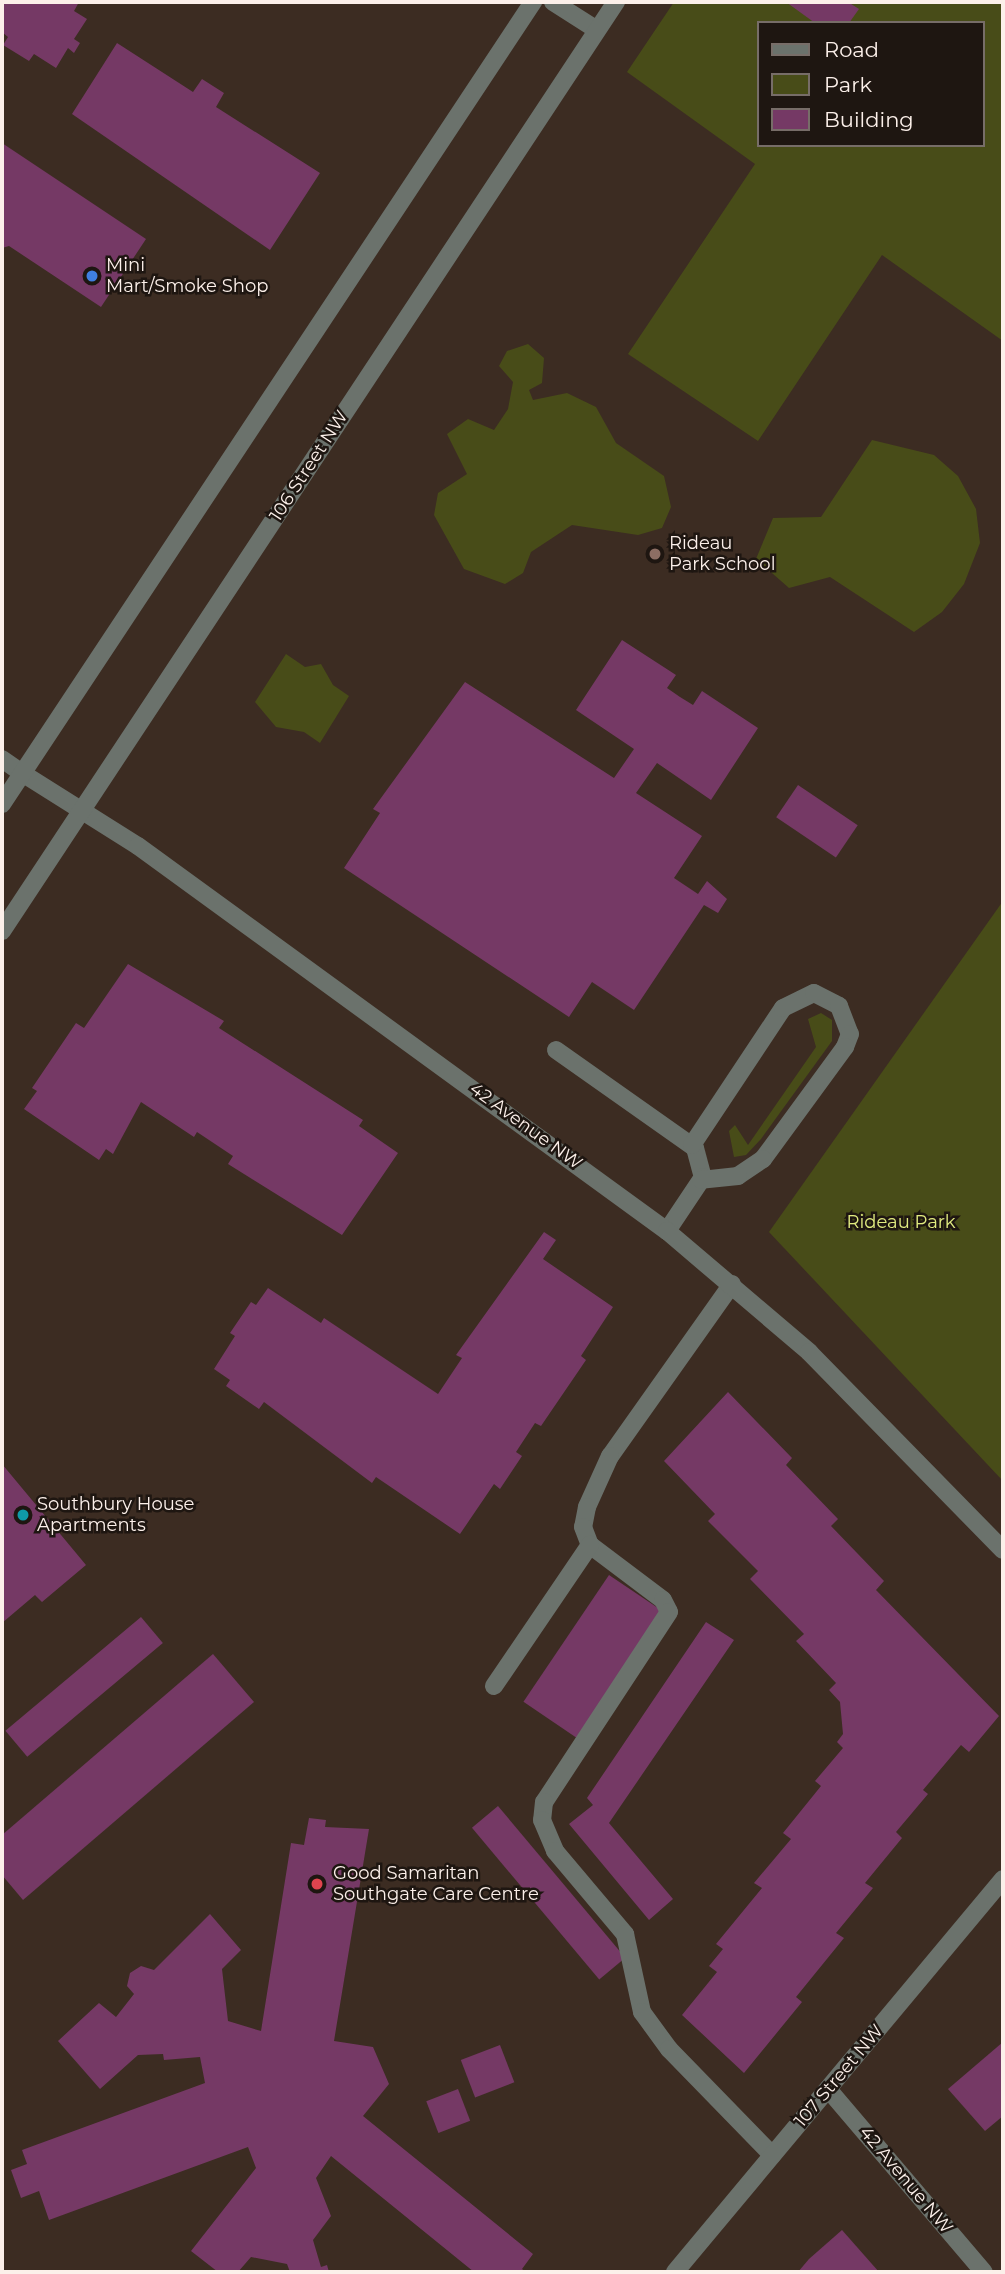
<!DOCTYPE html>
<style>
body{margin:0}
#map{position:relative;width:1005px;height:2274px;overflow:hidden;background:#3c2c22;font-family:Montserrat,sans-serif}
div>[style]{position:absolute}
.green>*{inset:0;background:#484c18}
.building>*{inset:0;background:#753965;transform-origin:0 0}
.service>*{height:18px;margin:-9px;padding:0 9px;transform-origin:9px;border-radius:9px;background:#6b726c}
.minor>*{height:18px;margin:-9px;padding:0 9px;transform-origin:9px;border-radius:9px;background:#6b726c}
.tertiary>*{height:18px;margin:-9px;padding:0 9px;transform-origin:9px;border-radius:9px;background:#6b726c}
.dots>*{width:19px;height:19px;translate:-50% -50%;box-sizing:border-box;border:4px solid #1e1611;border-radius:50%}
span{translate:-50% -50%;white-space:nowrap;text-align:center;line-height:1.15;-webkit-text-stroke:5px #1e1611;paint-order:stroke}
.poi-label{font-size:18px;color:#fcf0ea}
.left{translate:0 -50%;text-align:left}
.street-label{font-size:18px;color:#fcf0ea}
.park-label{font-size:18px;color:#e1eb80}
.frame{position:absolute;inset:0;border:4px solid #fcf0ea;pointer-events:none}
.legend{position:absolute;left:757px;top:21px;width:228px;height:126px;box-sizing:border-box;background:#1e1611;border:2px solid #776d68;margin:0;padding:9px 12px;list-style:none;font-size:21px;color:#fcf0ea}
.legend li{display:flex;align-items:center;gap:14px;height:35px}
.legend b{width:35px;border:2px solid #776d68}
</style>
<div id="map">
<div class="green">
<i style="clip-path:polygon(evenodd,674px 2px,1003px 2px,1003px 341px,882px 255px,758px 441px,628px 354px,755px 164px,627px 72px,674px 2px,758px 23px,982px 23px,982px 145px,758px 145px,758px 23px)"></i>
<i style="clip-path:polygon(528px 344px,544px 358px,542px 383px,529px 390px,533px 400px,567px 393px,596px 407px,616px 443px,664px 476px,671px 507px,662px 528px,638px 535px,572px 525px,531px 552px,523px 573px,505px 584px,464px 569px,434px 515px,438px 493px,467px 474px,447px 434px,468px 419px,494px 430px,508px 409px,513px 382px,499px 366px,507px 351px)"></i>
<i style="clip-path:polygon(872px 440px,934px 455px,958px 476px,976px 509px,980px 543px,964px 584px,942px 612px,914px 632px,830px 577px,789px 588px,756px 559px,773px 518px,821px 517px)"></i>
<i style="clip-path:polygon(286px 654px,305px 667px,321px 664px,333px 685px,349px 696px,320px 743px,304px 732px,276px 727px,255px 702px)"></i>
<i style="clip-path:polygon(1003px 901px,1003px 1481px,769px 1232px)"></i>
<i style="clip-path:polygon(821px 1013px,832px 1020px,832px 1041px,761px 1139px,746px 1155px,734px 1157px,729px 1131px,735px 1125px,748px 1145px,816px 1047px,808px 1019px)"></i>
</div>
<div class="building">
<i style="clip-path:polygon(2px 2px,79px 2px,74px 11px,87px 19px,74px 39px,80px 43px,74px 53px,68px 48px,56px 68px,34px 54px,29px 61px,3px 45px,8px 37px,2px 32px)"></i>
<i style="clip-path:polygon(786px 2px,848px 2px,859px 9px,849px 23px,815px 23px)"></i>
<i style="clip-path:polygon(117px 43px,193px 92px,202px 79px,224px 93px,216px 107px,320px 173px,270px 250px,72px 114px)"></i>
<i style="clip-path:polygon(2px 143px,146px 239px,101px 307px,9px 246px,2px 248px)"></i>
<i style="clip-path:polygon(622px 640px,676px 675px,667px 688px,680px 697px,693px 705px,702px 691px,758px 728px,711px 800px,657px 763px,636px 793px,702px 836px,674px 878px,698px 894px,707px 881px,727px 899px,718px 913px,704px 905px,634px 1010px,592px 982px,569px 1017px,344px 868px,380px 813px,373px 809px,465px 682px,614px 778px,634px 749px,576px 710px)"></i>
<i style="left:798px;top:785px;width:72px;height:39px;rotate:34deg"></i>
<i style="clip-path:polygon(128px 964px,224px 1021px,219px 1028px,363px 1120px,359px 1126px,398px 1153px,342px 1235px,228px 1164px,233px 1156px,197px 1132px,194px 1137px,141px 1102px,113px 1154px,106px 1149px,99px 1160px,24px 1109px,37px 1091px,32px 1088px,76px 1023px,84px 1028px)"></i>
<i style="clip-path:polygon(544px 1232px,556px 1240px,543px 1259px,613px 1307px,581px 1356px,586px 1360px,541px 1426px,535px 1423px,516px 1452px,522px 1456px,500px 1489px,494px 1484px,460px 1534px,376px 1477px,372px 1483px,264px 1402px,259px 1409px,226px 1386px,230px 1380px,214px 1369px,235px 1336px,230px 1333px,251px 1302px,256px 1305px,268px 1288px,321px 1323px,324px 1318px,438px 1394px,462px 1358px,456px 1355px)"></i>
<i style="clip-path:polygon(728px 1392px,792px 1458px,786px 1465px,838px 1519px,831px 1526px,884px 1581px,876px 1590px,999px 1716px,969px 1752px,961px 1745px,923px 1790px,928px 1794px,896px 1832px,902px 1838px,865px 1883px,873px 1888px,836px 1933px,844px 1938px,796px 1997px,802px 2002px,744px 2073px,682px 2015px,717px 1972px,709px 1966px,723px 1949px,716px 1944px,762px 1888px,754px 1883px,791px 1839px,783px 1833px,821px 1786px,815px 1781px,843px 1748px,837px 1742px,843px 1734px,840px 1702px,829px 1690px,836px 1683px,796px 1641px,804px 1634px,750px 1579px,758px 1571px,708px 1521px,715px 1514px,664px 1461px)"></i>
<i style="clip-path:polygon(2px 1464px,86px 1565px,42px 1602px,35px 1595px,2px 1623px)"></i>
<i style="left:609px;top:1575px;width:64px;height:153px;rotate:34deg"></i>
<i style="left:141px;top:1617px;width:34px;height:177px;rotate:50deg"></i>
<i style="clip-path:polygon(706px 1622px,734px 1640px,609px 1823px,673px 1899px,649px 1920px,569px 1824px,593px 1805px,587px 1798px)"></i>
<i style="clip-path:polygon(213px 1654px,254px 1702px,23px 1900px,2px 1875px,2px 1835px)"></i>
<i style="left:498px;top:1806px;width:198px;height:34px;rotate:50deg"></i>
<i style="clip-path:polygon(309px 1818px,326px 1820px,325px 1827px,369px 1829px,334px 2041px,373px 2047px,389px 2084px,363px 2116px,533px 2254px,522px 2269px,526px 2272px,474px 2272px,331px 2156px,316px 2178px,331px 2216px,313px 2240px,321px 2267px,327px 2265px,329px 2272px,290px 2272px,287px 2264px,251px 2257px,238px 2272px,218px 2272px,191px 2251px,256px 2168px,248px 2147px,49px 2220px,39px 2191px,21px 2198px,11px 2170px,27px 2164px,22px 2150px,205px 2083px,200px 2057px,164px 2060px,163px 2054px,138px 2055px,100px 2089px,58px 2041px,99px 2003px,116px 2017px,134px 1994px,127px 1986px,130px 1973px,141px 1966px,154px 1970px,210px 1914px,241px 1950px,222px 1969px,228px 2021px,261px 2031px,291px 1843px,304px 1845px)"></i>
<i style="clip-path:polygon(1003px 2042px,1003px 2116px,985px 2131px,948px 2089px)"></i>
<i style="left:500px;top:2045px;width:40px;height:42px;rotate:69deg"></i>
<i style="left:458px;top:2089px;width:34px;height:34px;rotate:69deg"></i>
<i style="clip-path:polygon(842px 2230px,879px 2272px,798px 2272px,809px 2259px)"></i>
</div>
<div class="service">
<i style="left:553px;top:2px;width:52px;rotate:32.5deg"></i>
<i style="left:556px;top:1050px;width:170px;rotate:35.2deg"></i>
<i style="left:695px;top:1148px;width:30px;rotate:75deg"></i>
<i style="left:703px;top:1177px;width:65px;rotate:123.7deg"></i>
<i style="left:692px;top:1145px;width:164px;rotate:-56.4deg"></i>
<i style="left:783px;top:1008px;width:34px;rotate:-26deg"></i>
<i style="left:814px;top:993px;width:28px;rotate:27deg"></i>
<i style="left:839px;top:1006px;width:30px;rotate:69deg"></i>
<i style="left:850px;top:1034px;width:14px;rotate:111deg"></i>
<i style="left:845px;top:1047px;width:139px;rotate:126.2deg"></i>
<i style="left:763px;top:1159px;width:30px;rotate:146deg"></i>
<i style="left:738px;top:1176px;width:37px;rotate:174deg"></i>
<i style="left:732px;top:1284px;width:211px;rotate:125.3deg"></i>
<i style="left:610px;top:1456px;width:56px;rotate:114.3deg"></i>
<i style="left:587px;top:1507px;width:20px;rotate:101deg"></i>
<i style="left:583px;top:1527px;width:19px;rotate:69deg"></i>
<i style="left:590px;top:1545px;width:91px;rotate:37deg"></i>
<i style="left:663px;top:1600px;width:13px;rotate:63deg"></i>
<i style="left:669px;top:1612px;width:227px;rotate:123.3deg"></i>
<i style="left:544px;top:1802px;width:18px;rotate:96deg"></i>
<i style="left:542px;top:1820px;width:34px;rotate:67deg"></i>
<i style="left:555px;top:1851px;width:109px;rotate:49.9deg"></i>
<i style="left:625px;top:1934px;width:80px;rotate:77.7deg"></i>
<i style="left:642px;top:2012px;width:46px;rotate:53.9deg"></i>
<i style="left:669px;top:2049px;width:148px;rotate:45.8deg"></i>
<i style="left:494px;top:1686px;width:171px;rotate:-55.8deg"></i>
</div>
<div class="minor">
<i style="left:2px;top:759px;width:24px;rotate:35deg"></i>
<i style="left:828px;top:2089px;width:240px;rotate:49.6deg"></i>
<i style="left:675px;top:2272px;width:512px;rotate:-50.15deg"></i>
</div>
<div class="tertiary">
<i style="left:22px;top:773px;width:137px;rotate:32.2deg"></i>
<i style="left:138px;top:846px;width:654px;rotate:36.05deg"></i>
<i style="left:667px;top:1231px;width:187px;rotate:40.4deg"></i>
<i style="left:809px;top:1352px;width:277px;rotate:45.6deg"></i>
<i style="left:2px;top:804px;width:962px;rotate:-56.49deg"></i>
<i style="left:2px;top:931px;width:1114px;rotate:-56.54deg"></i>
</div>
<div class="dots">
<i style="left:92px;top:276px;background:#3f7fe0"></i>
<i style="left:655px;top:554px;background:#8d6e63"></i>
<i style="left:23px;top:1515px;background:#0f9aa8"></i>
<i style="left:317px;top:1884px;background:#e0444e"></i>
</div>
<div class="poi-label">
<span class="left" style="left:106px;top:276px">Mini<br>Mart/Smoke Shop</span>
<span class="left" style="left:669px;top:554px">Rideau<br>Park School</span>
<span class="left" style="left:37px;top:1515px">Southbury House<br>Apartments</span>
<span class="left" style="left:333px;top:1884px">Good Samaritan<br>Southgate Care Centre</span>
</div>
<div class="street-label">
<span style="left:309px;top:466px;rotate:-57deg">106 Street NW</span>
<span style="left:526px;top:1126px;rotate:36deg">42 Avenue NW</span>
<span style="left:839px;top:2076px;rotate:-50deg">107 Street NW</span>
<span style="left:906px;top:2180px;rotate:50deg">42 Avenue NW</span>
</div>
<div class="park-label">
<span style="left:901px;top:1222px">Rideau Park</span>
</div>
<div class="frame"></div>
<ul class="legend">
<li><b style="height:9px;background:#6b726c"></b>Road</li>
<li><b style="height:19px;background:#484c18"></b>Park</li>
<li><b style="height:19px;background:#753965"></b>Building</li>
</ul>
</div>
